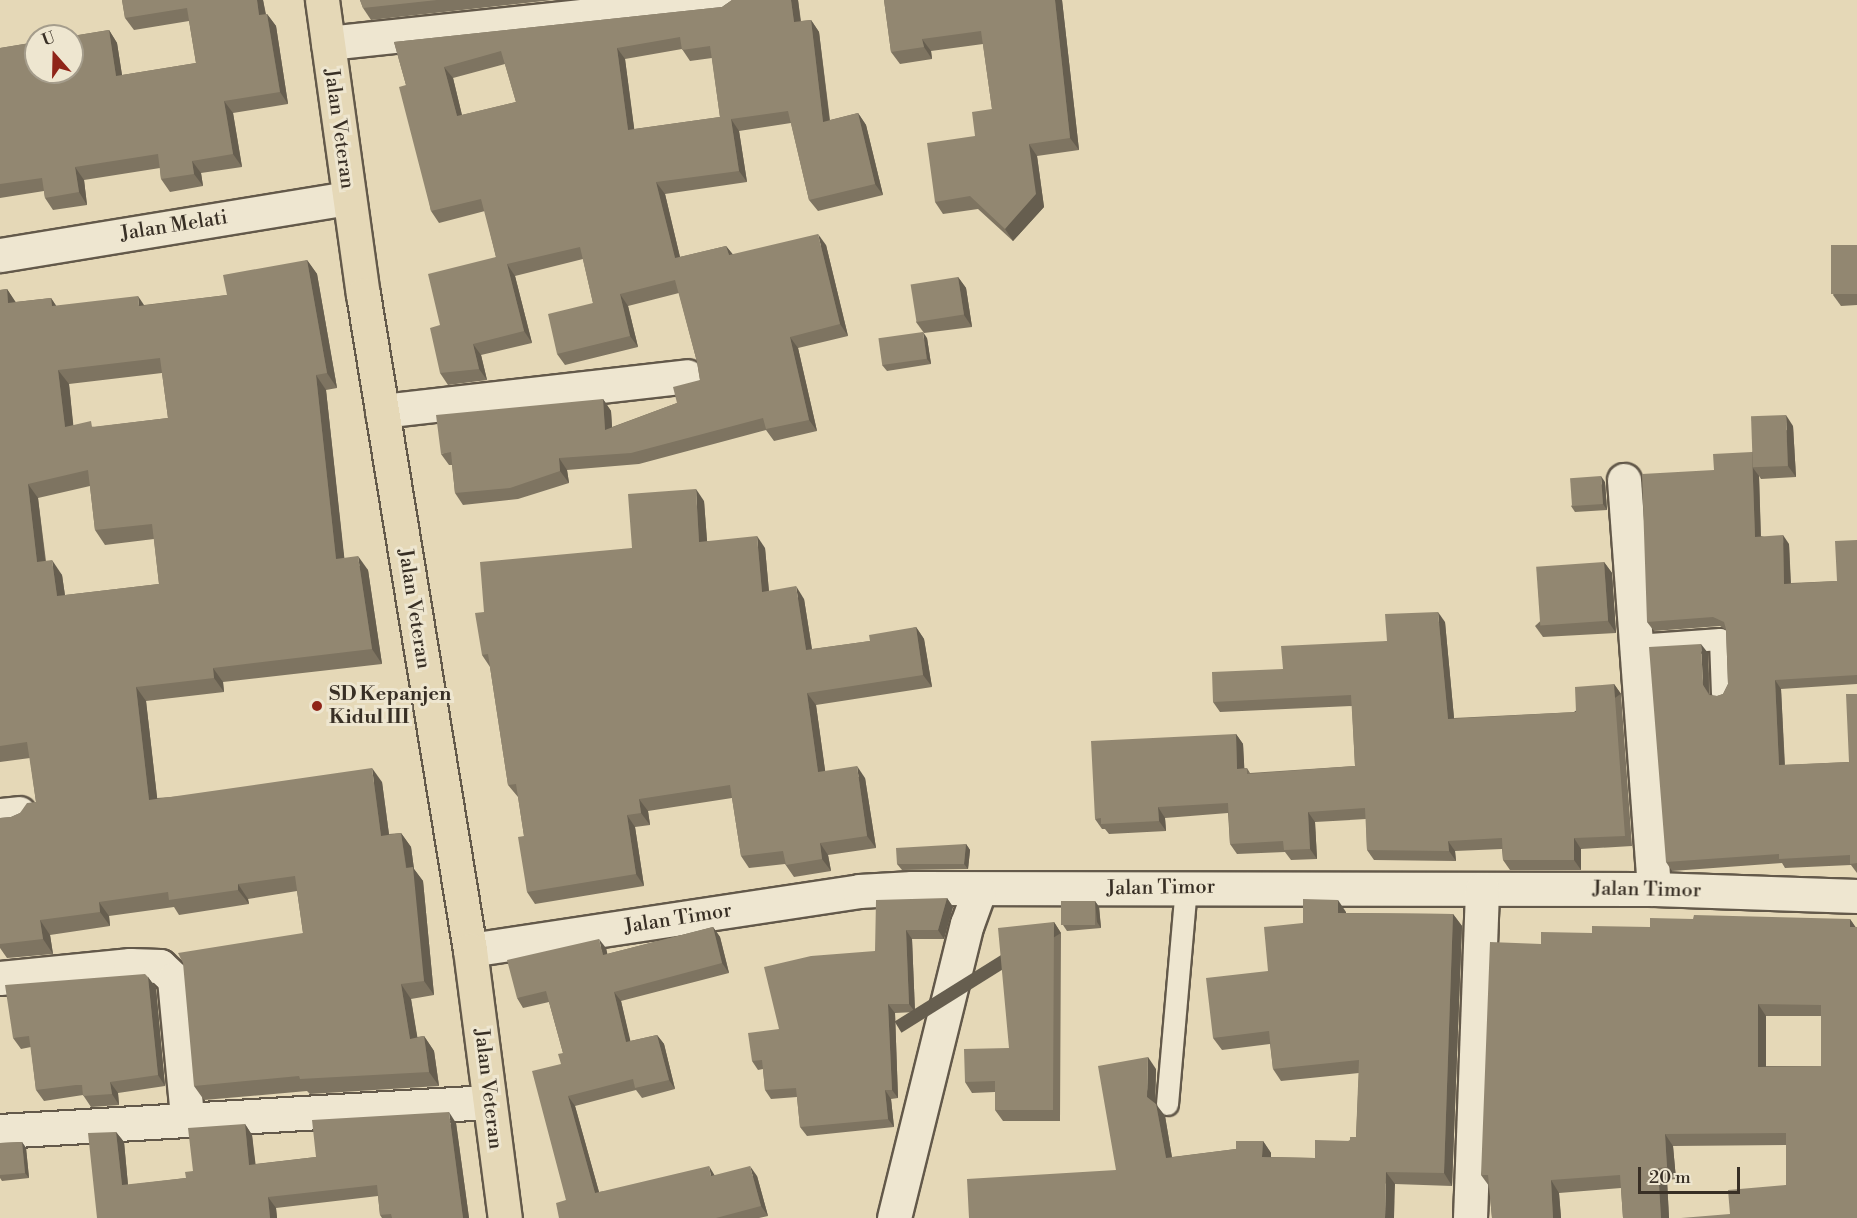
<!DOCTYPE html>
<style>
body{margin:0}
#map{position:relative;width:1857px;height:1218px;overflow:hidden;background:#e5d8b7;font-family:"Libre Bodoni",serif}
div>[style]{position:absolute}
.roads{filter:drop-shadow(2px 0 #63594a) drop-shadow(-2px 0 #63594a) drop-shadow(0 2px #63594a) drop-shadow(0 -2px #63594a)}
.lane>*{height:21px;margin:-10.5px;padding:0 10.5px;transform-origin:10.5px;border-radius:10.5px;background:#eee6d0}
.street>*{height:33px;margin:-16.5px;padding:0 16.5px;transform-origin:16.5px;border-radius:16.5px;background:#eee6d0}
.secondary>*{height:33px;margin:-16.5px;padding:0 16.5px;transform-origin:16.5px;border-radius:16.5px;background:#eee6d0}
.primary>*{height:33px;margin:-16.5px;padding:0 16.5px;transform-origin:16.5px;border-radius:16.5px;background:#e5d8b7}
.wall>*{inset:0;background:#7e7461}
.shaded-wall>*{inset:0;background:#665e4f;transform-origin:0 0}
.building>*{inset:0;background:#928771;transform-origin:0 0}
.dots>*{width:16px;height:16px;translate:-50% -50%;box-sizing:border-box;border:3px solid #eee6d0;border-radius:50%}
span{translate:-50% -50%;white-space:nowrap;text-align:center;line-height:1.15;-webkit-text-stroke:6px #eee6d0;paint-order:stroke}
.street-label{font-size:20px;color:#382f25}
.poi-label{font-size:20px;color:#382f25;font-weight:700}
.left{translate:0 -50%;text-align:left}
.north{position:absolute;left:24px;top:24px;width:60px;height:60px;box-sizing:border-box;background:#eee6d0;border:2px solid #a59d8c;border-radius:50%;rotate:340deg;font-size:16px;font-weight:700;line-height:24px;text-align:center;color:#382f25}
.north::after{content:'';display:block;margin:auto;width:21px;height:27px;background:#8f2418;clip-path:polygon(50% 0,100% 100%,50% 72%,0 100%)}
.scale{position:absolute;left:1638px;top:1167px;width:102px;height:27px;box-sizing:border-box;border:3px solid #382f25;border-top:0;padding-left:8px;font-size:18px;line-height:21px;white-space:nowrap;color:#382f25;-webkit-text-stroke:4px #eee6d0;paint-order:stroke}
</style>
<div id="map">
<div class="roads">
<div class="lane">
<i style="left:1636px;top:645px;width:84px;rotate:-4.1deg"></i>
<i style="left:1720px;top:639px;width:54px;rotate:87.9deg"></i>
<i style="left:1167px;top:1104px;width:218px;rotate:-85deg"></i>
</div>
<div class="street">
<i style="left:328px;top:43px;width:402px;rotate:-6.1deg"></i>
<i style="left:382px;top:411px;width:307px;rotate:-6.5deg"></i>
<i style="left:1624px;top:480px;width:410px;rotate:85.8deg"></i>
<i style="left:0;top:815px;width:19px;rotate:-6deg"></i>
<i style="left:470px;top:950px;width:393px;rotate:-8.6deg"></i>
<i style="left:859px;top:891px;width:53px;rotate:-3.2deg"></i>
<i style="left:912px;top:888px;width:742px;rotate:0.08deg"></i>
<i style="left:1654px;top:889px;width:203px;rotate:2deg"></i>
<i style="left:0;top:978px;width:131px;rotate:-5.7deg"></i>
<i style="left:130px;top:965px;width:30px;rotate:2deg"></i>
<i style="left:160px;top:966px;width:19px;rotate:43deg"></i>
<i style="left:174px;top:979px;width:139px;rotate:84.6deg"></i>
<i style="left:0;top:1131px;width:490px;rotate:-3.4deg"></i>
<i style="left:894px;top:1218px;width:303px;rotate:-76.1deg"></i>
<i style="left:967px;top:924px;width:35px;rotate:-70deg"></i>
<i style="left:1470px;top:1218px;width:329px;rotate:-87.9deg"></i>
</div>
<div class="secondary">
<i style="left:0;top:255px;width:353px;rotate:-9.3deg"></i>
</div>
<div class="primary">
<i style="left:322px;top:0;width:297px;rotate:82.1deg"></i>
<i style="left:363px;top:294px;width:665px;rotate:80.74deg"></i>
<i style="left:470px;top:950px;width:270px;rotate:82.6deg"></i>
</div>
</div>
<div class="wall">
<i style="clip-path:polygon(122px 0,263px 0,266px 14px,267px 14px,276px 26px,288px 104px,233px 113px,242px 167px,201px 173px,203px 186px,170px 192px,161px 179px,160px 168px,84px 180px,87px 205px,53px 210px,45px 198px,44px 191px,0 198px,0 48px,109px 30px,117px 43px,122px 75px,196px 63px,189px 21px,134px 30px,125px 18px)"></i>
<i style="clip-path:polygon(360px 0,553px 0,371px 20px,363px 8px)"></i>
<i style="clip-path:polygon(evenodd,732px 0,798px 0,801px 21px,811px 20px,819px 32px,830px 120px,858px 113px,866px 125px,883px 195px,818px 211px,809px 200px,791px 123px,739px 131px,747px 182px,665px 194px,680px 257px,726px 246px,733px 255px,826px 245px,848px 336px,798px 348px,817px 431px,774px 441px,766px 430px,639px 464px,567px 470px,569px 483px,518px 499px,463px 505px,455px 493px,452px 465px,449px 465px,441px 454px,603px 399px,611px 411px,612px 427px,677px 403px,700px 380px,697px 362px,679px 293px,628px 306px,638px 347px,565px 365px,557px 354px,593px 303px,583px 259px,515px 276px,532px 343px,481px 355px,487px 380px,448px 385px,440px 373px,440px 325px,496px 257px,485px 211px,439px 223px,431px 211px,406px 85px,394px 42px,722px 7px,732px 0,682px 49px,690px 61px,712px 58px,720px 117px,634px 129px,625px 59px,682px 49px,732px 0,505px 64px,516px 102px,462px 115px,453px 78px,505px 64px)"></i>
<i style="clip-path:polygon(884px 0,1062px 0,1079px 150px,1037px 156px,1044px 207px,1013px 241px,978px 209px,943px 214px,935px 202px,992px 109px,983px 44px,931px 51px,932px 59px,900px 64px,891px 52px)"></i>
<i style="clip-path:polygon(1857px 245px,1857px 305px,1841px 306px,1833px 295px)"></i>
<i style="clip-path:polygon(evenodd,307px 260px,317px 274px,337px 388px,326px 390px,344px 558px,368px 570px,382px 664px,223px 682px,224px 692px,146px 701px,157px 798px,382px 782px,389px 834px,401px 833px,411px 847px,414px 869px,423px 881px,434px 995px,411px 999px,417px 1037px,424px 1036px,434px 1051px,439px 1086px,310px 1094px,307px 1091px,204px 1100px,194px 1086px,303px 933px,297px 891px,248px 899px,249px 904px,179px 915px,174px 907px,109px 916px,110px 926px,50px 935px,53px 954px,7px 958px,0 948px,0 818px,11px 817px,20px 813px,36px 802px,30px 758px,0 762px,0 290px,7px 289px,15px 302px,51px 298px,56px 306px,144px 305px,227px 295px,307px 260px,162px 373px,168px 418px,95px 427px,73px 425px,69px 384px,162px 373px,307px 260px,90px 486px,95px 530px,105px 545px,154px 539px,159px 584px,65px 595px,62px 575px,46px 561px,38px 498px,90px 486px)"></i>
<i style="clip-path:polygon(958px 277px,966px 288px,972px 327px,924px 333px,916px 322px)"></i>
<i style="clip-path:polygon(927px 338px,931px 364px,887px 371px,882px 365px)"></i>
<i style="clip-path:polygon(1793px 426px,1796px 477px,1761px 479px,1759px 476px,1761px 536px,1789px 544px,1791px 583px,1837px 581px,1857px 540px,1857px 684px,1781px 689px,1785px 765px,1849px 762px,1857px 694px,1857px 873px,1851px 865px,1785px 868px,1782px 863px,1672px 871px,1666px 862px,1708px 653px,1710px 695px,1717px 696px,1723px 694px,1728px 684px,1726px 630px,1720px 626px,1654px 631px,1647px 622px,1714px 470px,1752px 452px)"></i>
<i style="clip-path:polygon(1605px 482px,1607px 510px,1575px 512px,1571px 506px)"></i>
<i style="clip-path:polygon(704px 501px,707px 541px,765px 548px,769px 591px,804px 599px,812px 649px,870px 641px,916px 627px,924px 639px,932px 687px,816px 705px,825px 771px,865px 778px,876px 848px,828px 855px,831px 871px,794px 877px,785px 864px,749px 868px,741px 856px,732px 798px,648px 811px,650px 825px,635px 827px,644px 886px,535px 904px,527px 892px,524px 836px,518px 797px,508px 785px,490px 667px,482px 655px,484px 612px,632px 548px)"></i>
<i style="clip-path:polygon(1604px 562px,1612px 573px,1616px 633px,1543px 637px,1535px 626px)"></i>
<i style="clip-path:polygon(1445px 622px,1454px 718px,1576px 712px,1614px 684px,1621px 694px,1632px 846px,1581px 849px,1581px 870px,1510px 870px,1503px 860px,1502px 849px,1455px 851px,1456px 861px,1374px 860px,1367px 850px,1366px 819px,1315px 822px,1317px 859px,1291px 860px,1285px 852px,1237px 854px,1230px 844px,1228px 813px,1165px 818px,1166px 831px,1109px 834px,1105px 829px,1102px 829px,1095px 819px,1236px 734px,1243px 744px,1244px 768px,1247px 768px,1250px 773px,1355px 766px,1352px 706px,1220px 712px,1213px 702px,1283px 669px,1387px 641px)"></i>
<i style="clip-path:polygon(966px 844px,970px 850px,968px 869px,902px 870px,897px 864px)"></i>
<i style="clip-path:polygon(947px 898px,953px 907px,944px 939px,912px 939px,915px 1012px,895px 1013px,898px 1098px,891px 1099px,894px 1127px,807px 1136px,800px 1127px,797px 1097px,771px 1099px,765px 1090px,763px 1069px,758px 1070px,752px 1061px,779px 1029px,875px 951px)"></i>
<i style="clip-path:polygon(1095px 901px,1099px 907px,1101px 928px,1067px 931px,1063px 925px)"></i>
<i style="clip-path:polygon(1346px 912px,1346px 913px,1453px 914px,1462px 926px,1452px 1186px,1395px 1184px,1116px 1170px,1156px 1069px,1155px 1104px,1165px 1116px,1172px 1157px,1236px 1149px,1263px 1141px,1271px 1153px,1271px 1157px,1315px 1158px,1356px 1137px,1359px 1073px,1281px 1081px,1273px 1069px,1270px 1044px,1222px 1050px,1213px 1038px,1268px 971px,1303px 923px)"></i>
<i style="clip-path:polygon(evenodd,1693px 919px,1850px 919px,1855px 927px,1857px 1218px,1730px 1214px,1786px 1185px,1786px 1145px,1673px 1146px,1676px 1179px,1667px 1180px,1669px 1218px,1623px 1218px,1621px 1188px,1559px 1193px,1561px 1218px,1492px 1218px,1489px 1186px,1481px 1175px,1541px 944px,1592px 933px,1650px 927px,1693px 919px,1766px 1016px,1821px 1016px,1821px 1066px,1766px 1066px,1766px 1016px)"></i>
<i style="clip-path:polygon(1054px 922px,1061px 933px,1060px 1121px,1003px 1121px,995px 1110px,995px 1092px,972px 1093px,965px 1082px,1009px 1048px)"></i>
<i style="clip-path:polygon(713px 927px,720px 937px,729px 973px,621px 1001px,630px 1041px,657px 1035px,664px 1044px,675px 1089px,642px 1098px,636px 1090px,575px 1106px,599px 1192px,715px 1175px,757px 1176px,768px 1216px,759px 1218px,559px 1218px,566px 1200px,561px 1064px,563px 1053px,549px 1002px,523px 1008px,517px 998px,606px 948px,607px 954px)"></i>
<i style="clip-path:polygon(148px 977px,156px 988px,165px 1086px,118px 1093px,119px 1105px,91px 1107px,83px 1095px,44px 1101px,36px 1090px,31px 1047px,21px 1049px,13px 1038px)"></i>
<i style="clip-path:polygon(456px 1123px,469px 1218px,382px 1218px,380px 1215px,378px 1196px,276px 1208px,277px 1218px,97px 1218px,116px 1132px,124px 1142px,128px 1185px,186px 1178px,245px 1124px,252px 1135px,255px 1164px,316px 1157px)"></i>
<i style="clip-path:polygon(22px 1142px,26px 1148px,29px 1178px,2px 1181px,0 1178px,0 1143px)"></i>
</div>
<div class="shaded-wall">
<i style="clip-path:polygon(257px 0,263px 0,268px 28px,259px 15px)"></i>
<i style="clip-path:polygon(791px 0,798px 0,802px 34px,794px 22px)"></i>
<i style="clip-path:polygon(1055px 0,1062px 0,1079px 150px,1070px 138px)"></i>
<i style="clip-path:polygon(267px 14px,276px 26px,288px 104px,280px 92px)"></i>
<i style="clip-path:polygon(811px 20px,819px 32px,831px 133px,823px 122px)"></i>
<i style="clip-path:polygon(109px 30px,117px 43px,124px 88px,116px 76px)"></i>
<i style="clip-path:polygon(922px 39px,931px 51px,932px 59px,924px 47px)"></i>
<i style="clip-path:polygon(617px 48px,625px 59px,636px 142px,628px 130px)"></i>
<i style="clip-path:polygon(444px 67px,453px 78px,465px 128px,457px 116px)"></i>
<i style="clip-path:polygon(224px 101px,233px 113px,242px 167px,233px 154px)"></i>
<i style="clip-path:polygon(858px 113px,866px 125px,883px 195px,875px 184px)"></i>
<i style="clip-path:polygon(731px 119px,739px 131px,747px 182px,739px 171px)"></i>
<i style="clip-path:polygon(1029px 144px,1037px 156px,1044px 207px,1013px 241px,1005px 229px)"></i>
<i style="clip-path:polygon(192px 161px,201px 173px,203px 186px,194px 174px)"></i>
<i style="clip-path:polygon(75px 167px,84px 180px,87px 205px,79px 192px)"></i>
<i style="clip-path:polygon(656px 182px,665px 194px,683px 270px,675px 258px)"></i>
<i style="clip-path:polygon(818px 234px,826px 245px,848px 336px,840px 324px)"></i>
<i style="clip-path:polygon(726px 246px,735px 257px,729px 255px)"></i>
<i style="clip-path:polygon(307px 260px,317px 274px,337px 388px,327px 373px)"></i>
<i style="clip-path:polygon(507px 264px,515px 276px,532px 343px,524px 331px)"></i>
<i style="clip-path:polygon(958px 277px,966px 288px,972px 327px,964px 315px)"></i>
<i style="clip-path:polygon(7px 289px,17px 304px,8px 303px)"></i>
<i style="clip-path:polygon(620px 294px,628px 306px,638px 347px,630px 336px)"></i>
<i style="clip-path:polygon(138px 296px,148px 311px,139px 306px)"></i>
<i style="clip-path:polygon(51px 298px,61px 313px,52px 306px)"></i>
<i style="clip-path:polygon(923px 332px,927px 338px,931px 364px,927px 359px)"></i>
<i style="clip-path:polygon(790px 337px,798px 348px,817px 431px,809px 420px)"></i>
<i style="clip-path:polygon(473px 344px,481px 355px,487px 380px,479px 369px)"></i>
<i style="clip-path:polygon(58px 370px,69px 384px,75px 441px,65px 427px)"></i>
<i style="clip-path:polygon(316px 375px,326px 390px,346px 573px,336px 559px)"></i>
<i style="clip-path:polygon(603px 399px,611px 411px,613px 442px,605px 430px)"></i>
<i style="clip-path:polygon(1786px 415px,1793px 426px,1796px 477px,1788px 466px)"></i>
<i style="clip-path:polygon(1752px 452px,1753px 468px,1759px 476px,1761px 546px,1755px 537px)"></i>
<i style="clip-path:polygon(559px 458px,567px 470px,569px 483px,560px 471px)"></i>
<i style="clip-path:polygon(1601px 476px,1605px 482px,1607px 510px,1603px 504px)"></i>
<i style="clip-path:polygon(28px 484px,38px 498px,47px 576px,37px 562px)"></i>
<i style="clip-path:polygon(696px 489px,704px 501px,708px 554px,699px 542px)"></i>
<i style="clip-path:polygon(1783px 535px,1789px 544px,1791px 593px,1784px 584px)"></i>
<i style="clip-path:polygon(757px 536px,765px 548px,770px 604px,762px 592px)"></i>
<i style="clip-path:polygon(358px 556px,368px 570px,382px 664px,372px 649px)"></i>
<i style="clip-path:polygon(52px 560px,62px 575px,67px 610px,57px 596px)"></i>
<i style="clip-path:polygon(1604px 562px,1612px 573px,1616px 633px,1608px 621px)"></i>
<i style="clip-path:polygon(796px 586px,804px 599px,814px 663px,806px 650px)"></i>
<i style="clip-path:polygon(1438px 612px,1445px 622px,1455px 729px,1448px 719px)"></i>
<i style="clip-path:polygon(916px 627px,924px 639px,932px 687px,923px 675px)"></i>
<i style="clip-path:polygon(1701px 644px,1708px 653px,1709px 694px,1716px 704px,1703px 685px)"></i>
<i style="clip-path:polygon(213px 668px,223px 682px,224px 692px,214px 678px)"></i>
<i style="clip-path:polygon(1775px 680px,1781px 689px,1785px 774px,1779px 765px)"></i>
<i style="left:1614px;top:684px;width:12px;height:152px;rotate:55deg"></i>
<i style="clip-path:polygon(136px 687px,146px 701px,159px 814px,149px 800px)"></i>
<i style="clip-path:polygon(807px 693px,816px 705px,827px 784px,818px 772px)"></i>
<i style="clip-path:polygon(1236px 734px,1243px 744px,1245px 779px,1237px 769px)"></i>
<i style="clip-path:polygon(857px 766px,865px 778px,876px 848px,867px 836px)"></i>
<i style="clip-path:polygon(372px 768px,382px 782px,391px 850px,381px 836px)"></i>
<i style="clip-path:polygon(639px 799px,648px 811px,650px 825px,641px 813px)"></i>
<i style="clip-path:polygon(1158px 807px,1165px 818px,1166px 831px,1159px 821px)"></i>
<i style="clip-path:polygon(1308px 812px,1315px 822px,1317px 859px,1310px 849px)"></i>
<i style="clip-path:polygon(627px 815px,635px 827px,644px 886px,636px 874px)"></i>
<i style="clip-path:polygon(401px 833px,411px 847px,414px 869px,423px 881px,434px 995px,424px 981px)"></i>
<i style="clip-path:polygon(1574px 838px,1581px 849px,1581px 870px,1574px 860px)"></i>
<i style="clip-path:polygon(1448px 841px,1455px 851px,1456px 861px,1449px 851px)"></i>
<i style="clip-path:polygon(820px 843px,828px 855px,831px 871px,822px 859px)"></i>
<i style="clip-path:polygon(966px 844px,970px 850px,968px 869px,964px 864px)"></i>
<i style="clip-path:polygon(238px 884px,248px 899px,249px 904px,238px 890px)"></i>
<i style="clip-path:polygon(947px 898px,953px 907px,944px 939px,938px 930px)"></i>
<i style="clip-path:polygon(1338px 900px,1346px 912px,1346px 925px,1338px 913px)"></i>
<i style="clip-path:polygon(1095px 901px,1099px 907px,1101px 928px,1097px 922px)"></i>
<i style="clip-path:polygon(99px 902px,109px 916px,110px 926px,100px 912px)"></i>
<i style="clip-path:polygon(1453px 914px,1462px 926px,1452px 1186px,1444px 1173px)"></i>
<i style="clip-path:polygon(1850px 919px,1857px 929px,1850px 927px)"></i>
<i style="clip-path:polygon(40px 920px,50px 935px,53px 954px,43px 939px)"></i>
<i style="left:1054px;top:922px;width:13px;height:188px;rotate:58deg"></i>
<i style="clip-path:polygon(713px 927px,720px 937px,729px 973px,722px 963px)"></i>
<i style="clip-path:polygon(906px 930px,912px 939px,915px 1012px,909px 1004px)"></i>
<i style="clip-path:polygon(599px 939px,606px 948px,610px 965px,603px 955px)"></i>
<i style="clip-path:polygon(148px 977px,156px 988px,165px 1086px,158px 1075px)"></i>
<i style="clip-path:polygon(401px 984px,411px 999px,420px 1053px,410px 1039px)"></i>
<i style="clip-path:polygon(614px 992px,621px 1001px,633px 1052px,626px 1042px)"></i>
<i style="clip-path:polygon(888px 1004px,895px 1013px,898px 1098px,892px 1090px)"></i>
<i style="clip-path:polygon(1758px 1004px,1766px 1016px,1766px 1079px,1758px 1067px)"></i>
<i style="clip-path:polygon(657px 1035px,664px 1044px,675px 1089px,669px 1080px)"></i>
<i style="clip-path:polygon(424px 1036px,434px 1051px,439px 1086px,429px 1072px)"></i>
<i style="clip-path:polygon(1148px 1057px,1156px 1069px,1155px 1109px,1147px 1097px)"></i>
<i style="clip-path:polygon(110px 1082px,118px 1093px,119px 1105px,112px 1094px)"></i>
<i style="clip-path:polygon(885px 1090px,891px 1099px,894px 1127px,888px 1119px)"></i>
<i style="clip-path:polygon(568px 1096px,575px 1106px,602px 1203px,595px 1193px)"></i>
<i style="clip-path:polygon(1156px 1104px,1165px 1116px,1174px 1170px,1166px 1158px)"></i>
<i style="clip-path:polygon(449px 1112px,456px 1123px,469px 1218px,463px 1218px)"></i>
<i style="clip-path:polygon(245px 1124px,252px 1135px,257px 1176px,249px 1165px)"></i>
<i style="clip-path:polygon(116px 1132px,124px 1142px,129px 1196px,122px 1185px)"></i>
<i style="clip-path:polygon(1665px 1134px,1673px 1146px,1676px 1179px,1667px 1167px)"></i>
<i style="clip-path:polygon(1263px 1141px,1271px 1153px,1271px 1169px,1262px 1157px)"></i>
<i style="clip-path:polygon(22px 1142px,26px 1148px,29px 1178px,25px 1173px)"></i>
<i style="clip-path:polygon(709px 1166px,715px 1176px,711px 1176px)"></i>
<i style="clip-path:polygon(750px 1166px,757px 1176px,768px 1216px,761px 1206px)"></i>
<i style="clip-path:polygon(1658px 1168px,1667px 1180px,1669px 1218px,1661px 1218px)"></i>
<i style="clip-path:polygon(1386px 1172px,1395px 1184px,1394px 1218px,1385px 1218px)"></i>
<i style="clip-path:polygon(1551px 1180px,1559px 1193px,1561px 1218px,1553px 1218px)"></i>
<i style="clip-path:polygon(268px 1197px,276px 1208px,277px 1218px,270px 1218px)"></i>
</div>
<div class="building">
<i style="clip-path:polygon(122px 0,257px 0,259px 15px,267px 14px,280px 92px,224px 101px,233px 154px,192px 161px,194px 174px,161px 179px,158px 154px,75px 167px,79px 192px,45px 198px,42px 178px,0 184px,0 48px,36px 42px,36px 72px,72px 72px,72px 36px,109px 30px,116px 76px,196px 63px,187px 8px,125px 18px)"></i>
<i style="clip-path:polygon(360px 0,437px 0,363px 8px)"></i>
<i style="clip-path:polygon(evenodd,732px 0,791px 0,794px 22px,811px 20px,823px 122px,858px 113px,875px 184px,809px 200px,788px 111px,731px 119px,739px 171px,656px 182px,675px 258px,726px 246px,729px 255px,818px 234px,840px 324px,790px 337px,809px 420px,766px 429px,763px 418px,631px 453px,559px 458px,560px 471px,510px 488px,455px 493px,451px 452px,441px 454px,436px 415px,603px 399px,605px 430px,677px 403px,673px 387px,700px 380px,697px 362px,675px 280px,620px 294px,630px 336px,557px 354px,548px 314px,593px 303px,580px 247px,507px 264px,524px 331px,473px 344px,479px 369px,440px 373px,430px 328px,440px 325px,428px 274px,496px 257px,481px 199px,431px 211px,399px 87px,406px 85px,394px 42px,722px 7px,732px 0,680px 37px,682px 50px,710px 46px,720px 117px,628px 130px,617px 48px,680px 37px,732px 0,501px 51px,516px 102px,457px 116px,444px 67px,501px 51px)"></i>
<i style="clip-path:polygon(884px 0,1055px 0,1070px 138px,1029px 144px,1036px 194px,1005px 229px,970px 196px,935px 202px,927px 143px,975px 136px,972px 112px,992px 109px,981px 31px,922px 39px,924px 47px,891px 52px)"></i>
<i style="left:1857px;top:245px;width:49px;height:26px;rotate:90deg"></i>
<i style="clip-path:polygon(evenodd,307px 260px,327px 373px,316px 375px,336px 559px,358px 556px,372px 649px,213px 668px,214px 678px,136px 687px,149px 800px,372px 768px,381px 836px,401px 833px,406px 868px,413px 867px,424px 981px,401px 984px,410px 1039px,424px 1036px,429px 1072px,300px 1079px,299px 1076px,194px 1086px,183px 963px,178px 953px,303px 933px,295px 876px,238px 884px,238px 890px,169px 900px,168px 892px,99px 902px,100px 912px,40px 920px,43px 939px,0 944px,0 818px,11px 817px,20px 813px,27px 803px,36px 802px,27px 742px,0 746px,0 290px,7px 289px,8px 303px,51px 298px,52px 306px,138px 296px,139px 306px,227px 295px,223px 275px,307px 260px,160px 358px,168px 418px,92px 427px,91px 421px,65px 427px,58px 370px,160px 358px,307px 260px,88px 470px,95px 530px,152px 524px,159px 584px,57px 596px,52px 560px,37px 562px,28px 484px,88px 470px)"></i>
<i style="left:958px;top:277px;width:38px;height:48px;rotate:81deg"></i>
<i style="left:923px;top:332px;width:27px;height:45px;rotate:82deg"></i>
<i style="left:1786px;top:415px;width:51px;height:35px;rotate:88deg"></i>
<i style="clip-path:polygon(1752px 452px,1755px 537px,1783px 535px,1784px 584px,1837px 581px,1835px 541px,1857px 540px,1857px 675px,1775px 680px,1779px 765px,1849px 762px,1846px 694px,1857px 694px,1857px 863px,1850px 864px,1850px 855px,1779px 859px,1779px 854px,1666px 862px,1649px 647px,1701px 644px,1703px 685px,1709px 695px,1717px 696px,1723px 694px,1728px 684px,1726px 629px,1724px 622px,1713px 617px,1647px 622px,1642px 474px,1714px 470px,1713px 454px)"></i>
<i style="left:1601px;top:476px;width:28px;height:31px;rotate:86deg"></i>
<i style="clip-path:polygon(696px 489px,699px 542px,757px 536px,762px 592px,796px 586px,806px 650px,870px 641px,869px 635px,916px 627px,923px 675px,807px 693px,818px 772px,857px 766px,867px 836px,820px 843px,822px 859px,786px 865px,783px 851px,741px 856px,730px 785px,639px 799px,641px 813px,627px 815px,636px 874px,527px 892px,518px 837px,524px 836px,516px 784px,508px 785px,488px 654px,482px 655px,475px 613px,484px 612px,480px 562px,632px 548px,628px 494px)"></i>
<i style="left:1604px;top:562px;width:59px;height:68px;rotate:86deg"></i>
<i style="clip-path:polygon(1438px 612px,1448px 719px,1576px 712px,1575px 687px,1614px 684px,1625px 836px,1574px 838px,1574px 860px,1503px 860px,1502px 838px,1448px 841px,1449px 851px,1367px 850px,1365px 808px,1308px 812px,1310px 849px,1284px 850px,1283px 841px,1230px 844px,1228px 803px,1158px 807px,1159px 821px,1101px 824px,1101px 818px,1095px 819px,1091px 741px,1236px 734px,1237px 769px,1247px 768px,1247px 774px,1355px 766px,1351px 695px,1213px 702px,1212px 672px,1283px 669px,1281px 646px,1387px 641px,1385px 614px)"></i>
<i style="clip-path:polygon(966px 844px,964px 864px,897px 864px,896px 848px)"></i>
<i style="clip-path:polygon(947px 898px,938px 930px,906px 930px,909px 1004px,888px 1004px,892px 1090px,885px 1090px,888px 1119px,800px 1127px,796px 1088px,765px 1090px,762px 1060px,752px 1061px,748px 1033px,779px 1029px,764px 967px,811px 956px,875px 951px,876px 900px)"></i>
<i style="clip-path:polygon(1303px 899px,1338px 900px,1338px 913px,1453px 914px,1444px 1173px,1386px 1172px,1385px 1218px,969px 1218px,967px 1179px,1116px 1170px,1098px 1066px,1148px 1057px,1147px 1097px,1156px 1104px,1166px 1158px,1236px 1149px,1236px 1141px,1263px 1141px,1262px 1157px,1315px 1158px,1315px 1140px,1350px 1141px,1350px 1137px,1356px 1137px,1359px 1060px,1273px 1069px,1269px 1031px,1213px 1038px,1206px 978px,1268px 971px,1264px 927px,1303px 923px)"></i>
<i style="left:1061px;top:901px;width:34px;height:24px"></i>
<i style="clip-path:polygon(evenodd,1694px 915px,1850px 919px,1850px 927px,1857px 927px,1857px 1218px,1681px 1218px,1730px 1214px,1728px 1190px,1786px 1185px,1786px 1133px,1665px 1134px,1667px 1167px,1658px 1168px,1661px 1218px,1623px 1218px,1620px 1175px,1551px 1180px,1553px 1218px,1492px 1218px,1488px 1175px,1481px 1175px,1490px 942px,1541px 944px,1541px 932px,1592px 933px,1592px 926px,1650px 927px,1650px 918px,1693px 919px,1694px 915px,1758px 1004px,1821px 1005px,1821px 1066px,1758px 1067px,1758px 1004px)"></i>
<i style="clip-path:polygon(1054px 922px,1053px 1110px,995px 1110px,995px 1081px,965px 1082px,964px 1049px,1009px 1048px,998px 928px)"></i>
<i style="clip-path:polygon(713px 927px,722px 963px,614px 992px,626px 1042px,657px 1035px,669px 1080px,635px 1088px,633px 1079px,568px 1096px,595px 1193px,709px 1166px,711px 1176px,750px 1166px,761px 1206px,716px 1218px,559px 1218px,556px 1203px,566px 1200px,532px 1071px,561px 1064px,558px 1054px,563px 1053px,546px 991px,517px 998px,507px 960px,599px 939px,603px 955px)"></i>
<i style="clip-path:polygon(145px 974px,148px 977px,158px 1075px,110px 1082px,112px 1094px,83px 1096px,82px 1085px,76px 1085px,36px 1090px,29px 1036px,13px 1038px,5px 985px)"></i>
<i style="clip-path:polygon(449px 1112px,463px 1218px,392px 1218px,391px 1214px,380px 1215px,377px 1185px,268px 1197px,270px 1218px,97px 1218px,88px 1133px,116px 1132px,122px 1185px,186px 1178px,185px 1172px,193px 1171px,188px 1128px,245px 1124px,249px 1165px,316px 1157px,312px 1120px)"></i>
<i style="clip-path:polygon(22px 1142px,25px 1173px,0 1175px,0 1143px)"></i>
</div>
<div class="dots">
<i style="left:317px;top:706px;background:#8f2418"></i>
</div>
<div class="street-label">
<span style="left:339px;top:129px;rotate:82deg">Jalan Veteran</span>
<span style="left:174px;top:226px;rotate:-9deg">Jalan Melati</span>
<span style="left:414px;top:609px;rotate:81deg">Jalan Veteran</span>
<span style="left:1161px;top:888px;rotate:-1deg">Jalan Timor</span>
<span style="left:1647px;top:890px;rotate:1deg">Jalan Timor</span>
<span style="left:678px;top:919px;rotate:-9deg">Jalan Timor</span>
<span style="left:488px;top:1089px;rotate:83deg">Jalan Veteran</span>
</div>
<div class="poi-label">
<span class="left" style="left:329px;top:706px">SD Kepanjen<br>Kidul III</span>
</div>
<div class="north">U</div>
<div class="scale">20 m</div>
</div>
